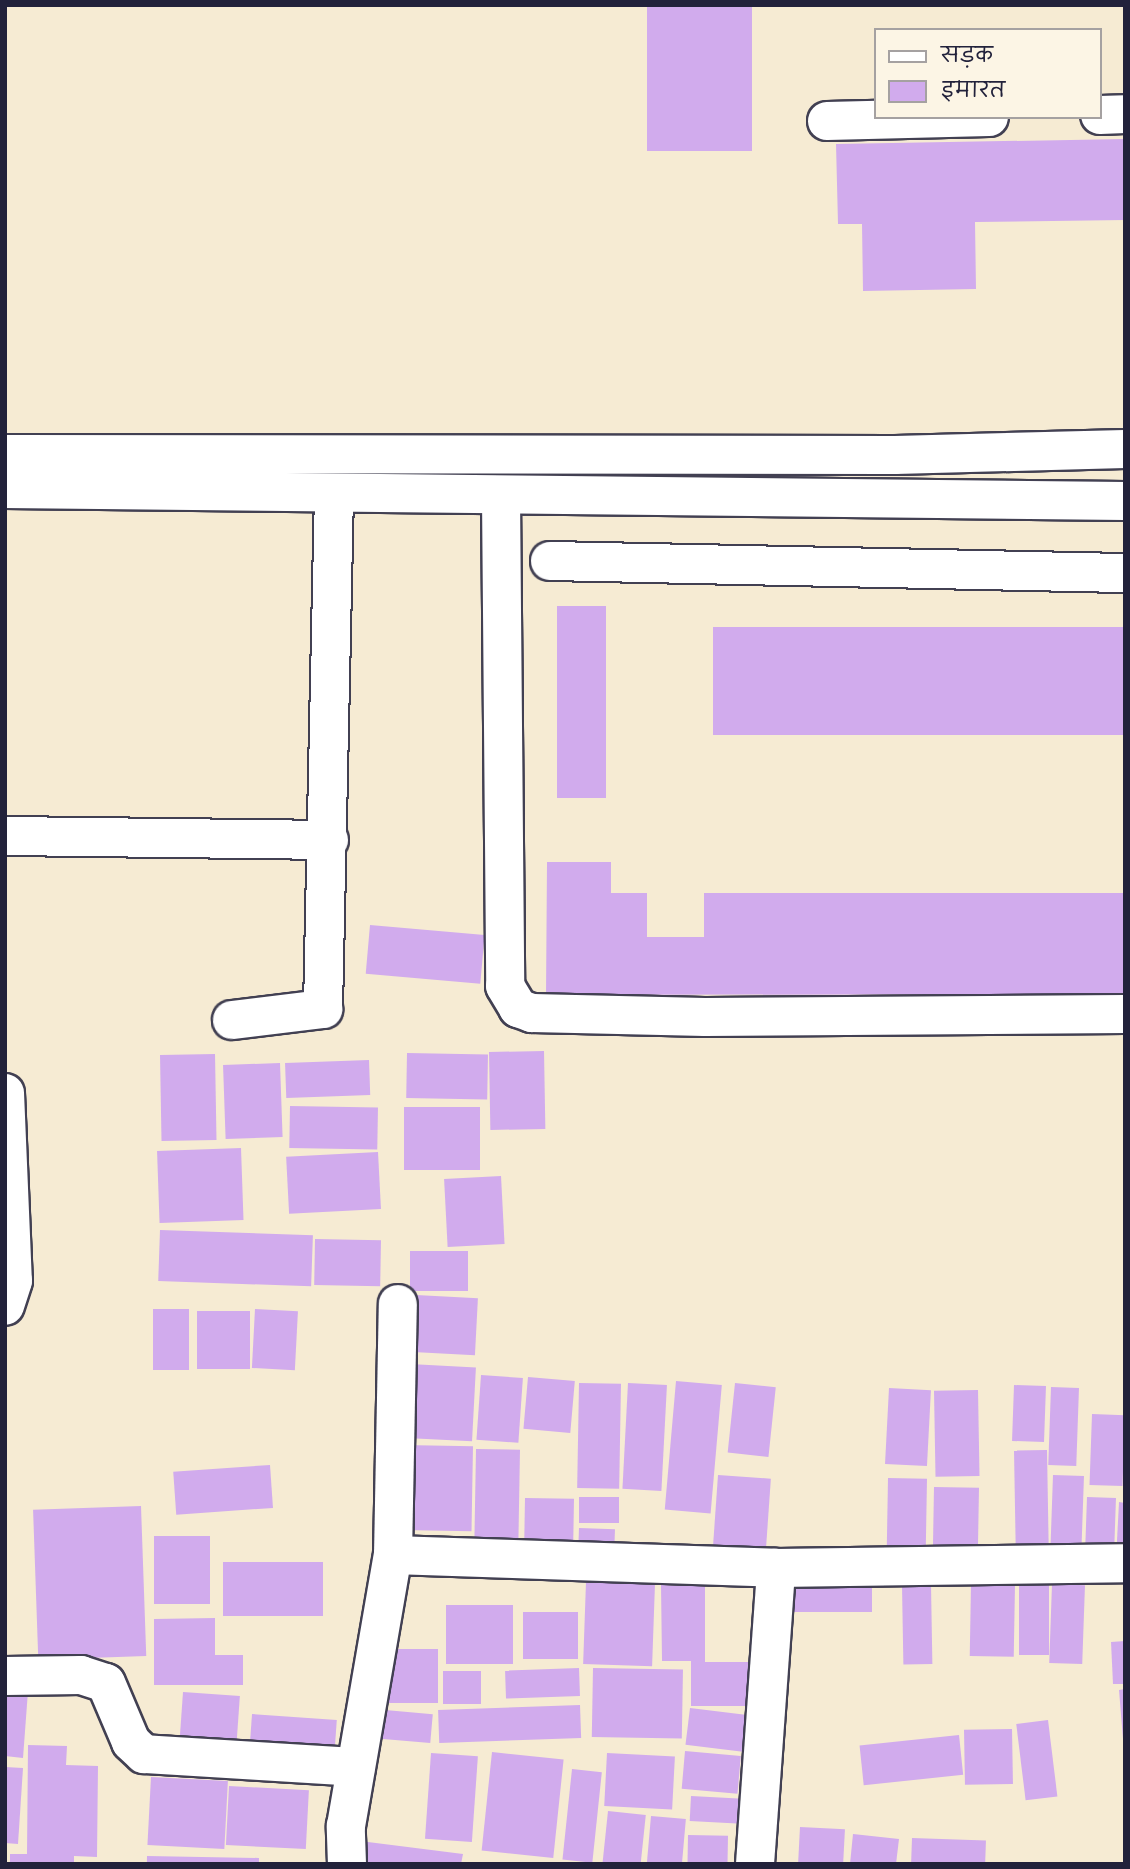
<!DOCTYPE html>
<meta charset="utf-8">
<style>
body{margin:0}
#map{position:relative;width:1130px;height:1869px;overflow:hidden;background:#f6ebd3;font-family:"Architects Daughter","Playpen Sans Deva",sans-serif}
div>[style]{position:absolute}
.building>*{inset:0;background:#d1abed;transform-origin:0 0}
.roads{filter:drop-shadow(2px 0 #424052) drop-shadow(-2px 0 #424052) drop-shadow(0 2px #424052) drop-shadow(0 -2px #424052)}
.minor>*{height:38px;margin:-19px;padding:0 19px;transform-origin:19px;border-radius:19px;background:#fff}
span{translate:-50% -50%;white-space:nowrap;text-align:center;line-height:1.15;-webkit-text-stroke:6px #fcf5e5;paint-order:stroke}
.frame{position:absolute;inset:0;border:7px solid #22223b;pointer-events:none}
.legend{position:absolute;left:874px;top:28px;width:228px;height:91px;box-sizing:border-box;background:#fcf5e5;border:2px solid #a5a1a1;margin:0;padding:9px 12px;list-style:none;font-size:21px;color:#22223b}
.legend li{display:flex;align-items:center;gap:14px;height:35px}
.legend b{width:35px;border:2px solid #a5a1a1}
</style>
<div id="map">
<div class="building">
<i style="left:647px;top:5px;width:105px;height:146px"></i>
<i style="clip-path:polygon(1125px 139px,1125px 220px,975px 222px,976px 289px,863px 291px,862px 224px,838px 224px,836px 144px)"></i>
<i style="left:557px;top:606px;width:49px;height:192px"></i>
<i style="left:713px;top:627px;width:412px;height:108px"></i>
<i style="clip-path:polygon(547px 862px,611px 862px,611px 893px,647px 893px,647px 937px,704px 937px,704px 893px,1125px 893px,1125px 994px,546px 995px)"></i>
<i style="left:370px;top:925px;width:115px;height:49px;rotate:5deg"></i>
<i style="left:544px;top:1051px;width:78px;height:55px;rotate:89deg"></i>
<i style="left:407px;top:1053px;width:81px;height:45px;rotate:1deg"></i>
<i style="left:215px;top:1054px;width:86px;height:55px;rotate:89deg"></i>
<i style="left:369px;top:1060px;width:35px;height:84px;rotate:88deg"></i>
<i style="left:280px;top:1063px;width:74px;height:57px;rotate:88deg"></i>
<i style="left:290px;top:1106px;width:88px;height:42px;rotate:1deg"></i>
<i style="left:404px;top:1107px;width:76px;height:63px"></i>
<i style="left:241px;top:1148px;width:72px;height:84px;rotate:88deg"></i>
<i style="left:378px;top:1152px;width:57px;height:92px;rotate:87deg"></i>
<i style="left:501px;top:1176px;width:68px;height:57px;rotate:87deg"></i>
<i style="left:160px;top:1230px;width:153px;height:51px;rotate:2deg"></i>
<i style="left:315px;top:1239px;width:66px;height:46px;rotate:1deg"></i>
<i style="left:410px;top:1251px;width:58px;height:40px"></i>
<i style="left:416px;top:1295px;width:62px;height:57px;rotate:3deg"></i>
<i style="left:153px;top:1309px;width:36px;height:61px"></i>
<i style="left:255px;top:1309px;width:43px;height:59px;rotate:3deg"></i>
<i style="left:197px;top:1311px;width:53px;height:58px"></i>
<i style="left:410px;top:1364px;width:66px;height:74px;rotate:3deg"></i>
<i style="left:481px;top:1375px;width:42px;height:65px;rotate:4deg"></i>
<i style="left:528px;top:1377px;width:47px;height:52px;rotate:5deg"></i>
<i style="left:676px;top:1381px;width:46px;height:129px;rotate:5deg"></i>
<i style="left:579px;top:1383px;width:42px;height:105px;rotate:1deg"></i>
<i style="left:628px;top:1383px;width:39px;height:106px;rotate:3deg"></i>
<i style="left:735px;top:1383px;width:41px;height:70px;rotate:6deg"></i>
<i style="left:1014px;top:1385px;width:32px;height:56px;rotate:2deg"></i>
<i style="left:1051px;top:1387px;width:28px;height:78px;rotate:2deg"></i>
<i style="left:889px;top:1388px;width:42px;height:76px;rotate:3deg"></i>
<i style="left:978px;top:1390px;width:86px;height:44px;rotate:89deg"></i>
<i style="left:1092px;top:1414px;width:33px;height:71px;rotate:2deg"></i>
<i style="left:403px;top:1445px;width:70px;height:85px;rotate:1deg"></i>
<i style="left:476px;top:1449px;width:44px;height:96px;rotate:1deg"></i>
<i style="left:1047px;top:1450px;width:98px;height:33px;rotate:89deg"></i>
<i style="left:270px;top:1465px;width:43px;height:97px;rotate:86deg"></i>
<i style="left:718px;top:1475px;width:53px;height:84px;rotate:4deg"></i>
<i style="left:1053px;top:1475px;width:31px;height:77px;rotate:2deg"></i>
<i style="left:888px;top:1478px;width:39px;height:77px;rotate:1deg"></i>
<i style="left:934px;top:1487px;width:45px;height:74px;rotate:1deg"></i>
<i style="left:619px;top:1497px;width:26px;height:40px;rotate:90deg"></i>
<i style="left:1087px;top:1497px;width:29px;height:61px;rotate:2deg"></i>
<i style="left:525px;top:1498px;width:49px;height:52px;rotate:1deg"></i>
<i style="clip-path:polygon(1119px 1502px,1125px 1503px,1125px 1561px,1116px 1560px)"></i>
<i style="left:141px;top:1506px;width:150px;height:108px;rotate:88deg"></i>
<i style="left:579px;top:1528px;width:36px;height:24px;rotate:2deg"></i>
<i style="left:210px;top:1536px;width:68px;height:56px;rotate:90deg"></i>
<i style="left:223px;top:1562px;width:100px;height:54px"></i>
<i style="left:586px;top:1582px;width:69px;height:82px;rotate:2deg"></i>
<i style="left:971px;top:1584px;width:44px;height:72px;rotate:1deg"></i>
<i style="left:1019px;top:1584px;width:30px;height:71px"></i>
<i style="left:1052px;top:1584px;width:33px;height:79px;rotate:2deg"></i>
<i style="clip-path:polygon(661px 1585px,705px 1586px,705px 1662px,756px 1662px,757px 1706px,691px 1706px,691px 1661px,662px 1661px)"></i>
<i style="left:872px;top:1585px;width:27px;height:90px;rotate:90deg"></i>
<i style="left:931px;top:1585px;width:79px;height:29px;rotate:89deg"></i>
<i style="left:446px;top:1605px;width:67px;height:59px"></i>
<i style="left:523px;top:1612px;width:55px;height:47px"></i>
<i style="clip-path:polygon(215px 1618px,215px 1655px,243px 1655px,243px 1685px,154px 1685px,154px 1619px)"></i>
<i style="clip-path:polygon(1125px 1641px,1125px 1684px,1113px 1684px,1111px 1642px)"></i>
<i style="left:378px;top:1649px;width:60px;height:54px"></i>
<i style="left:579px;top:1668px;width:28px;height:74px;rotate:88deg"></i>
<i style="left:593px;top:1668px;width:90px;height:69px;rotate:1deg"></i>
<i style="left:443px;top:1671px;width:38px;height:33px"></i>
<i style="clip-path:polygon(5px 1689px,28px 1691px,23px 1758px,5px 1756px)"></i>
<i style="clip-path:polygon(1125px 1689px,1125px 1739px,1123px 1739px,1119px 1690px)"></i>
<i style="left:183px;top:1692px;width:57px;height:57px;rotate:4deg"></i>
<i style="left:580px;top:1705px;width:33px;height:142px;rotate:88deg"></i>
<i style="left:690px;top:1708px;width:70px;height:37px;rotate:7deg"></i>
<i style="left:374px;top:1709px;width:59px;height:29px;rotate:5deg"></i>
<i style="left:252px;top:1714px;width:85px;height:36px;rotate:4deg"></i>
<i style="left:1048px;top:1720px;width:77px;height:32px;rotate:83deg"></i>
<i style="left:1012px;top:1729px;width:55px;height:48px;rotate:89deg"></i>
<i style="left:959px;top:1735px;width:40px;height:100px;rotate:84deg"></i>
<i style="clip-path:polygon(28px 1745px,67px 1746px,66px 1765px,98px 1766px,97px 1857px,74px 1856px,74px 1864px,10px 1864px,10px 1854px,27px 1854px)"></i>
<i style="left:685px;top:1751px;width:56px;height:38px;rotate:5deg"></i>
<i style="left:492px;top:1752px;width:72px;height:99px;rotate:6deg"></i>
<i style="left:431px;top:1753px;width:47px;height:86px;rotate:4deg"></i>
<i style="left:607px;top:1753px;width:68px;height:53px;rotate:3deg"></i>
<i style="clip-path:polygon(5px 1767px,23px 1768px,18px 1844px,5px 1843px)"></i>
<i style="left:572px;top:1769px;width:30px;height:91px;rotate:6deg"></i>
<i style="left:151px;top:1777px;width:77px;height:68px;rotate:3deg"></i>
<i style="left:229px;top:1786px;width:80px;height:59px;rotate:3deg"></i>
<i style="left:691px;top:1796px;width:52px;height:25px;rotate:3deg"></i>
<i style="left:608px;top:1811px;width:38px;height:53px;rotate:6deg"></i>
<i style="left:651px;top:1816px;width:35px;height:48px;rotate:5deg"></i>
<i style="left:800px;top:1827px;width:45px;height:37px;rotate:3deg"></i>
<i style="clip-path:polygon(853px 1834px,899px 1839px,896px 1864px,850px 1864px)"></i>
<i style="left:688px;top:1835px;width:40px;height:29px;rotate:1deg"></i>
<i style="left:912px;top:1838px;width:74px;height:26px;rotate:2deg"></i>
<i style="clip-path:polygon(360px 1841px,463px 1854px,461px 1864px,357px 1864px)"></i>
<i style="left:147px;top:1856px;width:112px;height:8px;rotate:1deg"></i>
</div>
<div class="roads">
<div class="minor">
<i style="left:1100px;top:115px;width:25px;rotate:-2deg"></i>
<i style="left:827px;top:121px;width:162px;rotate:-1.4deg"></i>
<i style="left:5px;top:454px;width:890px;rotate:0.06deg"></i>
<i style="left:895px;top:455px;width:230px;rotate:-1.5deg"></i>
<i style="left:5px;top:489px;width:1120px;rotate:0.61deg"></i>
<i style="left:501px;top:496px;width:490px;rotate:89.5deg"></i>
<i style="left:505px;top:986px;width:26px;rotate:59deg"></i>
<i style="left:518px;top:1008px;width:15px;rotate:20deg"></i>
<i style="left:532px;top:1013px;width:173px;rotate:1.3deg"></i>
<i style="left:705px;top:1017px;width:420px;rotate:-0.4deg"></i>
<i style="left:550px;top:561px;width:575px;rotate:1.2deg"></i>
<i style="left:5px;top:836px;width:324px;rotate:0.7deg"></i>
<i style="left:232px;top:1020px;width:92px;rotate:-6.9deg"></i>
<i style="left:323px;top:1009px;width:516px;rotate:-88.78deg"></i>
<i style="left:5px;top:1093px;width:188px;rotate:87.6deg"></i>
<i style="left:13px;top:1281px;width:26px;rotate:108deg"></i>
<i style="left:393px;top:1555px;width:383px;rotate:1.9deg"></i>
<i style="left:776px;top:1568px;width:349px;rotate:-0.8deg"></i>
<i style="left:5px;top:1676px;width:76px;rotate:-0.8deg"></i>
<i style="left:81px;top:1675px;width:26px;rotate:18deg"></i>
<i style="left:106px;top:1683px;width:64px;rotate:67deg"></i>
<i style="left:131px;top:1742px;width:18px;rotate:43deg"></i>
<i style="left:144px;top:1754px;width:212px;rotate:3.5deg"></i>
<i style="left:347px;top:1864px;width:38px;rotate:-92deg"></i>
<i style="left:346px;top:1826px;width:275px;rotate:-80.2deg"></i>
<i style="left:393px;top:1555px;width:251px;rotate:-88.9deg"></i>
<i style="left:755px;top:1864px;width:297px;rotate:-85.9deg"></i>
</div>
</div>
<div class="frame"></div>
<ul class="legend">
<li><b style="height:9px;background:#fff"></b>सड़क</li>
<li><b style="height:19px;background:#d1abed"></b>इमारत</li>
</ul>
</div>
